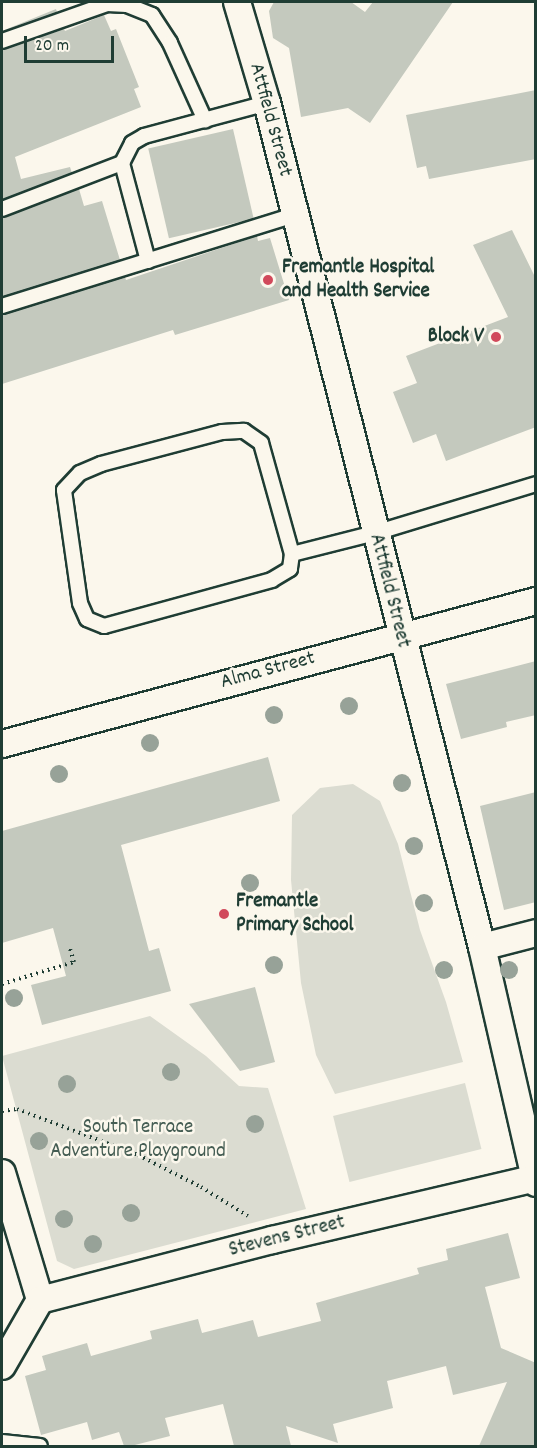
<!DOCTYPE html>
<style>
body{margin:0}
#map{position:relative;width:537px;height:1448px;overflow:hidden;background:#fbf7ec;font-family:Dekko,sans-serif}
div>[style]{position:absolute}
.green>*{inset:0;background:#dbdcd1;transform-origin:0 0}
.building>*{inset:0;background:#c4c9be;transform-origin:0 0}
.path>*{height:4px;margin-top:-2px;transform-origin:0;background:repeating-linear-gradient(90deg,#1f3d34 0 1.5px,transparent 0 6px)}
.roads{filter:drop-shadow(2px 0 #1f3d34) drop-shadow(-2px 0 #1f3d34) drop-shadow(0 2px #1f3d34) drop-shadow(0 -2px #1f3d34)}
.service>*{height:14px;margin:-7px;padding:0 7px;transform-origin:7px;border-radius:7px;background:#fbf7ec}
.minor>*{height:26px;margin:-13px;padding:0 13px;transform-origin:13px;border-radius:13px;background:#fbf7ec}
.trees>*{width:18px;height:18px;margin:-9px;border-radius:50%;background:#97a298}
.dots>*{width:16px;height:16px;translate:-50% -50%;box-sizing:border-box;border:3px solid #fbf7ec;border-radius:50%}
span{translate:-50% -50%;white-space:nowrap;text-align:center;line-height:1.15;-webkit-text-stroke:5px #fbf7ec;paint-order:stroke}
.street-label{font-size:21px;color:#1f3d34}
.poi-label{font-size:21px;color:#1f3d34;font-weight:700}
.left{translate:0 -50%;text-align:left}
.right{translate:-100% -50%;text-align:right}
.park-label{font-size:21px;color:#455d53}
.frame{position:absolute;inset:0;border:3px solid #1f3d34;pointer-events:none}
.scale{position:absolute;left:24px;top:36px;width:90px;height:27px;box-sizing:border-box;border:3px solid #1f3d34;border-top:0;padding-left:8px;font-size:18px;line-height:21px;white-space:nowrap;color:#1f3d34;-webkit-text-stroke:4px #fbf7ec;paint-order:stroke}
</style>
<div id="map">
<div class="green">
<i style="clip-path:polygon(353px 784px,380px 801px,398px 844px,420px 930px,446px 1002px,463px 1062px,335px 1094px,316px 1055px,301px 983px,291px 880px,292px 815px,320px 788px)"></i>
<i style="clip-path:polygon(150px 1016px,206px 1056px,239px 1086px,268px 1088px,306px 1209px,74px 1269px,57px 1261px,2px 1056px)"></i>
<i style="left:465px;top:1083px;width:68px;height:136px;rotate:76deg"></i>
</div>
<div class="building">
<i style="clip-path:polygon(274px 2px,351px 2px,365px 12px,373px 2px,453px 2px,370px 123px,348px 108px,301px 117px,289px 48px,273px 38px,269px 11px)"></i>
<i style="clip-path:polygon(56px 9px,57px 12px,2px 32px,2px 31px)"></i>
<i style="clip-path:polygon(104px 15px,111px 31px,116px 29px,139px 87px,134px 89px,141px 107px,15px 157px,21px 179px,70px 167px,72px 173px,2px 200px,2px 50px,64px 29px,65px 31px)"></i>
<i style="clip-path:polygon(536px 90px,536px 159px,429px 179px,426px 166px,417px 168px,406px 115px)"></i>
<i style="left:233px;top:129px;width:92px;height:87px;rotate:77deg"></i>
<i style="clip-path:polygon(79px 189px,84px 206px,102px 201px,120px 260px,2px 297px,2px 218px)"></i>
<i style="clip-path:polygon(512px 230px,536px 279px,536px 427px,446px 461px,436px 434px,413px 443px,393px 392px,417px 383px,406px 356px,508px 317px,473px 245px)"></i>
<i style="clip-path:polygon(257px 236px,258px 241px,270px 238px,289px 300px,175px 335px,173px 330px,2px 384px,2px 315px,125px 277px,126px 280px)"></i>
<i style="clip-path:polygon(536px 661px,536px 715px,506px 722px,507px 727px,461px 739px,446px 684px)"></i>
<i style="clip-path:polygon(268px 757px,280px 801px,121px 845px,149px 951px,159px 948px,171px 991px,42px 1025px,31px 985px,66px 976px,53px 928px,2px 943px,2px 831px)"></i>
<i style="clip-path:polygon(536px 792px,536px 902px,504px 910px,480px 806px)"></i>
<i style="clip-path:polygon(255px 987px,275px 1062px,240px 1071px,189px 1004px)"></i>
<i style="clip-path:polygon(508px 1233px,520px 1278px,485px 1287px,501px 1348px,536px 1363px,536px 1446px,479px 1446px,507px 1382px,453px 1395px,446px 1366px,387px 1381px,393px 1408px,333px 1424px,338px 1443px,286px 1426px,291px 1446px,234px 1446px,223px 1404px,165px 1418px,170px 1436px,131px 1446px,124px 1446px,119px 1432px,92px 1440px,87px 1422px,41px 1435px,25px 1376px,46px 1370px,42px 1356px,87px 1343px,91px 1356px,152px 1339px,150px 1331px,198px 1319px,202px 1333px,253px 1320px,258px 1337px,321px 1321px,316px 1303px,419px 1274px,417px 1268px,448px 1260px,446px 1249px)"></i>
</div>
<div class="path">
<i style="left:2px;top:984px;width:75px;rotate:-17deg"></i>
<i style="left:74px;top:962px;width:14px;rotate:-107deg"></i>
<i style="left:2px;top:1111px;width:15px;rotate:-8deg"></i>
<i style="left:17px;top:1109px;width:129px;rotate:20.8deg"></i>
<i style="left:138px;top:1155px;width:71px;rotate:26.9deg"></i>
<i style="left:201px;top:1187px;width:55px;rotate:31.7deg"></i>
</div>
<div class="roads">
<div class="service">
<i style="left:2px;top:41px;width:111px;rotate:-19.4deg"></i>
<i style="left:107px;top:4px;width:20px;rotate:3deg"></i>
<i style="left:127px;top:5px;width:27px;rotate:22deg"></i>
<i style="left:152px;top:15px;width:33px;rotate:57deg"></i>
<i style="left:170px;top:43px;width:85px;rotate:65.6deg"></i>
<i style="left:2px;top:209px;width:129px;rotate:-21deg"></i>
<i style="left:148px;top:261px;width:101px;rotate:-104.9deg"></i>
<i style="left:122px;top:163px;width:22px;rotate:-63deg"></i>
<i style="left:132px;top:143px;width:14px;rotate:-30deg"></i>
<i style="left:144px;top:136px;width:127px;rotate:-15deg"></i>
<i style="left:2px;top:306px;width:307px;rotate:-17.3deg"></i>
<i style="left:244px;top:431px;width:21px;rotate:35deg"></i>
<i style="left:261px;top:443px;width:115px;rotate:74.4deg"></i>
<i style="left:292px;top:554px;width:15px;rotate:98deg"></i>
<i style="left:290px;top:569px;width:21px;rotate:149deg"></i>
<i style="left:272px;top:580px;width:174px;rotate:164.7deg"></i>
<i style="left:104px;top:626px;width:18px;rotate:-158deg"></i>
<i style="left:87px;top:619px;width:17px;rotate:-114deg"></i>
<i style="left:80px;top:603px;width:114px;rotate:-98.1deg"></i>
<i style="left:64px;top:490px;width:23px;rotate:-47deg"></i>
<i style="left:80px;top:473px;width:23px;rotate:-23deg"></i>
<i style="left:101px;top:464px;width:125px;rotate:-14.8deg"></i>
<i style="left:222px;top:432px;width:22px;rotate:-3deg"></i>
<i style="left:292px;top:554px;width:86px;rotate:-14.2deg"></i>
<i style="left:375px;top:533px;width:168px;rotate:-16.9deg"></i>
<i style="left:2px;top:1442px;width:38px;rotate:6deg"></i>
</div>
<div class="minor">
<i style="left:237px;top:2px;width:105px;rotate:73.5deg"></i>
<i style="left:267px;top:103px;width:871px;rotate:75.71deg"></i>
<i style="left:482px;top:947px;width:242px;rotate:77.1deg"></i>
<i style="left:2px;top:744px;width:553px;rotate:-14.99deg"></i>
<i style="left:482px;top:947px;width:56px;rotate:-14.5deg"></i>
<i style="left:2px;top:1173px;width:133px;rotate:73.3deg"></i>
<i style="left:40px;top:1300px;width:76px;rotate:119.9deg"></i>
<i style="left:40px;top:1300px;width:240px;rotate:-14.5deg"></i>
<i style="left:272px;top:1240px;width:271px;rotate:-13.2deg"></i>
</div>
</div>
<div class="trees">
<i style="left:349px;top:706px"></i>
<i style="left:274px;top:715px"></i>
<i style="left:150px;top:743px"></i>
<i style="left:59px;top:774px"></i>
<i style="left:402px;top:783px"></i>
<i style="left:414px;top:846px"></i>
<i style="left:250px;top:883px"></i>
<i style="left:424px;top:903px"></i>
<i style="left:274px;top:965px"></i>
<i style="left:444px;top:970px"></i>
<i style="left:509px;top:970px"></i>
<i style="left:14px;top:998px"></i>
<i style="left:171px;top:1072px"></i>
<i style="left:67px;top:1084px"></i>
<i style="left:255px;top:1124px"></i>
<i style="left:39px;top:1141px"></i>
<i style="left:131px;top:1213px"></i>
<i style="left:64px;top:1219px"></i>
<i style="left:93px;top:1244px"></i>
</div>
<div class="dots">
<i style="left:268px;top:280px;background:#d1495b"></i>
<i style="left:496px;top:337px;background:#d1495b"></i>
<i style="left:224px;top:914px;background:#d1495b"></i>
</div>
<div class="street-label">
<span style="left:270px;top:120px;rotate:75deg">Attfield Street</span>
<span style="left:389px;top:591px;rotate:76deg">Attfield Street</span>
<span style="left:268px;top:671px;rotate:-15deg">Alma Street</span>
<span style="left:287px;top:1237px;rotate:-14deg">Stevens Street</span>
</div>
<div class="poi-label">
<span class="left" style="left:282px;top:280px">Fremantle Hospital<br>and Health Service</span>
<span class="right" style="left:484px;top:337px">Block V</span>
<span class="left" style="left:236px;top:914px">Fremantle<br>Primary School</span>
</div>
<div class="park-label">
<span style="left:138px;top:1140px">South Terrace<br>Adventure Playground</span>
</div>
<div class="frame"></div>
<div class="scale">20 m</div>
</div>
